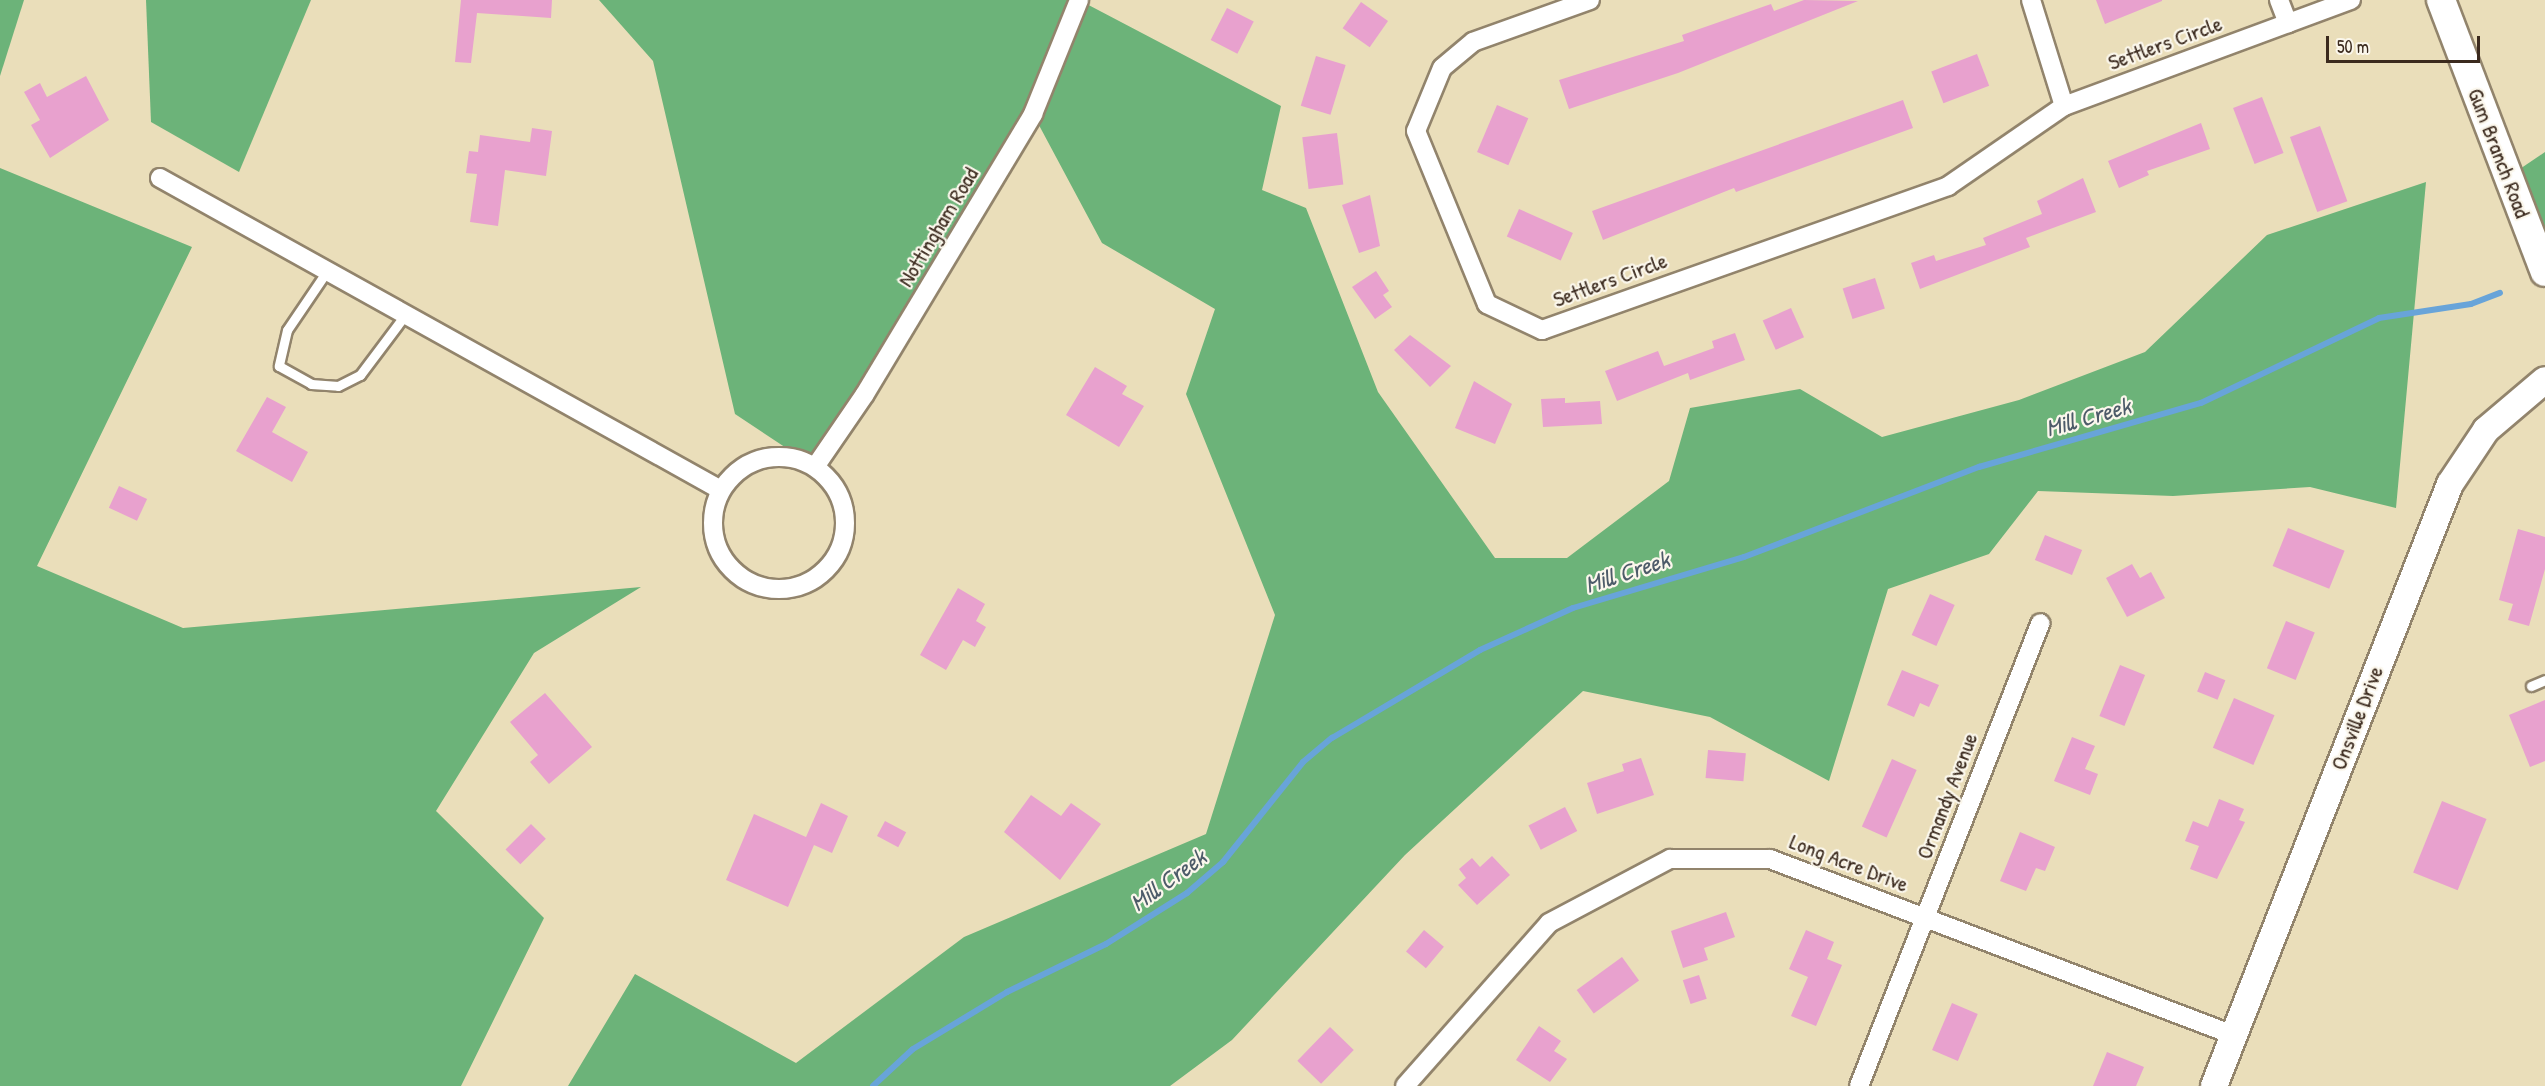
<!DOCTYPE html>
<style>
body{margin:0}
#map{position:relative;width:2545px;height:1086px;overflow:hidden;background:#eadeba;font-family:"Patrick Hand",sans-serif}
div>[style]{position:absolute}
.forest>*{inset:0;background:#6cb379}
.stream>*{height:6px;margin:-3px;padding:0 3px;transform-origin:3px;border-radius:3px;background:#68a4d9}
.building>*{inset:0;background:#e8a1ce;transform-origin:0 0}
.roads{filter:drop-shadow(2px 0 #92846c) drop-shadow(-2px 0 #92846c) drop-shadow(0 2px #92846c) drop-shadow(0 -2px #92846c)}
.lane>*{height:9px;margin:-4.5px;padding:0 4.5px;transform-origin:4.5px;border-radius:4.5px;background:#fff}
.street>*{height:18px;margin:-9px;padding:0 9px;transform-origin:9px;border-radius:9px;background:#fff}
.street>.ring{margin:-9px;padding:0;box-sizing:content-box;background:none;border:18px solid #fff;border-radius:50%}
.secondary>*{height:26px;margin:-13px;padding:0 13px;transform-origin:13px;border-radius:13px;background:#fff}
.primary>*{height:28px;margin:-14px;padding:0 14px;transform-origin:14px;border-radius:14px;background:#fff}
span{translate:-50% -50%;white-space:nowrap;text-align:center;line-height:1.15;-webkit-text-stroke:4.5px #fbf7ec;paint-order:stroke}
.street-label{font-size:22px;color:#3b2a1e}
.water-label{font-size:24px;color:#4d5b69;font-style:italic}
.scale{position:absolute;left:2326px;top:36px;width:154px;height:27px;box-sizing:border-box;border:3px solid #3b2a1e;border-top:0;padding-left:8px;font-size:18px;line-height:21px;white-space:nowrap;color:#3b2a1e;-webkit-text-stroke:4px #fbf7ec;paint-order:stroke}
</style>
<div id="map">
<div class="forest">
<i style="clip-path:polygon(0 0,24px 0,0 76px)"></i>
<i style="clip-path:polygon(146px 0,311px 0,239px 172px,151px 122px)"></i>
<i style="clip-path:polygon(599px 0,1079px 0,1281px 106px,1262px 190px,1306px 208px,1378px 392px,1495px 558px,1567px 558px,1669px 481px,1690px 408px,1800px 389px,1882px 437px,2019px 400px,2145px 352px,2267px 235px,2426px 182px,2396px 508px,2310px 487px,2173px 496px,2038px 491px,1989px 554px,1888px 589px,1829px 781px,1710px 717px,1583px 691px,1405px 855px,1232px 1040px,1170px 1086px,568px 1086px,635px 974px,796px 1063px,964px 937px,1206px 834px,1275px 615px,1186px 394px,1215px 309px,1102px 243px,1033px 114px,815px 467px,735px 414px,653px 61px)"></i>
<i style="clip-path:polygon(2545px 152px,2545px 272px,2508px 177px)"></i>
<i style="clip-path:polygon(0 168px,192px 247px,37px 566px,183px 628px,641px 587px,534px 653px,436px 811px,544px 918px,461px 1086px,0 1086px)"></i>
</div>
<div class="stream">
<i style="left:873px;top:1086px;width:54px;rotate:-42.8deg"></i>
<i style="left:913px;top:1049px;width:110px;rotate:-31.2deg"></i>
<i style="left:1007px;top:992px;width:110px;rotate:-25.9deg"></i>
<i style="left:1106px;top:944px;width:96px;rotate:-32.2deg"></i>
<i style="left:1187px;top:893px;width:48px;rotate:-40.7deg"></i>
<i style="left:1223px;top:862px;width:128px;rotate:-51.3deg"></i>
<i style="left:1303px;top:762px;width:38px;rotate:-40deg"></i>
<i style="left:1332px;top:738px;width:172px;rotate:-30.7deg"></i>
<i style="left:1480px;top:650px;width:102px;rotate:-24.3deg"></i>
<i style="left:1573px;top:608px;width:178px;rotate:-16.6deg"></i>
<i style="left:1744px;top:557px;width:252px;rotate:-21deg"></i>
<i style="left:1979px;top:467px;width:231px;rotate:-16.1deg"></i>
<i style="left:2201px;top:403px;width:197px;rotate:-25.5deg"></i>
<i style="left:2379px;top:318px;width:93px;rotate:-8.7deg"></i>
<i style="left:2471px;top:304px;width:31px;rotate:-21deg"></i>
</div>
<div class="building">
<i style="clip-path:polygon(461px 0,552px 0,551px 18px,477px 13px,471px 63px,455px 62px)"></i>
<i style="clip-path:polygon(1804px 0,1858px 1px,1678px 73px,1569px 109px,1559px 80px,1684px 41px,1682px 35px,1771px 4px,1774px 11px)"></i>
<i style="clip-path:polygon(2096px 0,2162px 0,2162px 1px,2105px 24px)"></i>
<i style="left:1361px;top:2px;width:33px;height:32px;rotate:35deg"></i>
<i style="left:1227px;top:8px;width:30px;height:36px;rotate:27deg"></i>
<i style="left:1977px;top:54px;width:34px;height:49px;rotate:69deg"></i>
<i style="left:1316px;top:56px;width:31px;height:52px;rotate:17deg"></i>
<i style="clip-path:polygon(86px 76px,109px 120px,50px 158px,31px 125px,40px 120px,24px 92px,40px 83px,47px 97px)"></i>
<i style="left:2262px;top:97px;width:60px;height:31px;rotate:69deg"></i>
<i style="clip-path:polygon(1903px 100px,1913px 128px,1736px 192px,1734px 188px,1603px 240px,1592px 211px)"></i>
<i style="left:1497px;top:105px;width:34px;height:51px;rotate:23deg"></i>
<i style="clip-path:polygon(2201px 123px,2210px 149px,2147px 171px,2149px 175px,2119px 188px,2108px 161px)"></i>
<i style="left:2320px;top:126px;width:80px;height:32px;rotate:70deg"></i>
<i style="clip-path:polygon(532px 128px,552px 131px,546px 176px,505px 170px,498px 226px,470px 222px,477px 174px,466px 173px,469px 151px,478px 152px,480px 135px,530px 142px)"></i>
<i style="left:1337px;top:133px;width:52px;height:35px;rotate:83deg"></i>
<i style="clip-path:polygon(2083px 178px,2096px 212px,2026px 238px,2030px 247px,1920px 289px,1911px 263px,1934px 255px,1936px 261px,1986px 245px,1983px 238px,2042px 214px,2037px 201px)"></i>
<i style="clip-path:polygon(1370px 195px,1380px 246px,1359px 253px,1342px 205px)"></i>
<i style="left:1519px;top:209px;width:59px;height:30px;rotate:24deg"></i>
<i style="clip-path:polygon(1376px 271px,1389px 291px,1383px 295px,1392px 307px,1375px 319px,1352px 287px)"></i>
<i style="left:1875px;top:278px;width:32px;height:34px;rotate:72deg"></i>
<i style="left:1791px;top:308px;width:32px;height:31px;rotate:66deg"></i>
<i style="clip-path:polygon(1735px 333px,1745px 360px,1690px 380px,1688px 373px,1617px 401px,1605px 371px,1658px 351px,1664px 366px,1714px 348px,1712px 341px)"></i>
<i style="clip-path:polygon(1410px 335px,1451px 366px,1430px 387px,1394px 350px)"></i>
<i style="clip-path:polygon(1095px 367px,1127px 386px,1122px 394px,1144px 406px,1119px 447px,1066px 415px)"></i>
<i style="clip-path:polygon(1474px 381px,1512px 404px,1495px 444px,1455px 428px)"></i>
<i style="clip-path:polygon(267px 397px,286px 407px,272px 432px,308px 452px,292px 482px,236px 451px)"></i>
<i style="clip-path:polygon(1565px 398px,1565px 403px,1600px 401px,1602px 424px,1543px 427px,1541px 399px)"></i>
<i style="left:119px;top:486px;width:31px;height:24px;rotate:25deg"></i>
<i style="left:2288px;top:528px;width:61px;height:41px;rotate:22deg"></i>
<i style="clip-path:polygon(2518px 529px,2545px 537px,2545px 569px,2529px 626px,2508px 620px,2513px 604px,2499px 600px)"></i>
<i style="left:2045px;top:535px;width:40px;height:27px;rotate:22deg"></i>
<i style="clip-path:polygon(2132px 564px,2140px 578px,2151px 572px,2165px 598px,2127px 617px,2106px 578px)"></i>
<i style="clip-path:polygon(958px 588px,985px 604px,976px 621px,986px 627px,975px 647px,963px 640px,946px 670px,920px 655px)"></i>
<i style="left:1930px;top:594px;width:27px;height:45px;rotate:24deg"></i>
<i style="left:2286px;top:621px;width:31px;height:51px;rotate:22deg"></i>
<i style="left:2120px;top:665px;width:27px;height:55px;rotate:22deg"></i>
<i style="clip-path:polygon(1902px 670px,1939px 685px,1929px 707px,1920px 703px,1914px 717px,1887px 705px)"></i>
<i style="left:2205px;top:672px;width:22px;height:21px;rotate:22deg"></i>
<i style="clip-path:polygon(545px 693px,592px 747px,549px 784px,530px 762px,538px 755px,510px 722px)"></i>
<i style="left:2234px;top:698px;width:44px;height:54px;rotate:23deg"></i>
<i style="clip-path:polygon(2545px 700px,2545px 761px,2530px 767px,2509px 715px)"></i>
<i style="clip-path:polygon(2072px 737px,2095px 746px,2085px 769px,2098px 774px,2090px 795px,2054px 781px)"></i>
<i style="left:1708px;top:750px;width:38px;height:28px;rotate:5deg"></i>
<i style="clip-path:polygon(1641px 758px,1654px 795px,1597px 814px,1587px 783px,1624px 771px,1622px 764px)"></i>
<i style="left:1892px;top:759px;width:27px;height:74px;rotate:24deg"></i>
<i style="clip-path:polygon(1031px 795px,1061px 816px,1071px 803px,1101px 824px,1060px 880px,1004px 832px)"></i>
<i style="clip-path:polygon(2219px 799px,2244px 809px,2239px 820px,2245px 822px,2217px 879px,2190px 869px,2199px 846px,2185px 841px,2193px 821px,2208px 827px)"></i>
<i style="left:2442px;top:801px;width:48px;height:77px;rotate:22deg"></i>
<i style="clip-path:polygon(821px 803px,848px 816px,832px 853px,814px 845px,788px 907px,726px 880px,754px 814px,806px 837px)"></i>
<i style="left:1565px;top:807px;width:27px;height:41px;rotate:63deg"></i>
<i style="left:885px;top:821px;width:24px;height:17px;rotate:28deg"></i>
<i style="left:531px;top:824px;width:21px;height:36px;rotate:45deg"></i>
<i style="clip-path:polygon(2020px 832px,2055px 847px,2045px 871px,2036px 868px,2026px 891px,2000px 881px)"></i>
<i style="clip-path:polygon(1492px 856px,1510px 875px,1477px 905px,1458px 885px,1466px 878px,1459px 869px,1472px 858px,1480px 867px)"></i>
<i style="clip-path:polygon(1726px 912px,1735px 937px,1704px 948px,1708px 960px,1683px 968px,1671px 931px)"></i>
<i style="left:1424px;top:930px;width:26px;height:28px;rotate:40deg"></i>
<i style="clip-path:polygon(1806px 930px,1834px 942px,1827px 959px,1842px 965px,1816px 1026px,1791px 1016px,1808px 977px,1789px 969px)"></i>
<i style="left:1622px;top:957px;width:29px;height:56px;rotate:54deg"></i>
<i style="left:1699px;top:975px;width:25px;height:17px;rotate:72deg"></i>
<i style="left:1952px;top:1003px;width:28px;height:51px;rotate:23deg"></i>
<i style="clip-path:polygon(1539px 1026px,1561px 1041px,1554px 1051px,1567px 1059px,1550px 1082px,1516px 1060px)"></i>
<i style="left:1330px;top:1027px;width:33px;height:47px;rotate:44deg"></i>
<i style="clip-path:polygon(2107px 1052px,2144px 1067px,2136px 1086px,2093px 1086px)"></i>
</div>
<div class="roads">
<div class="lane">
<i style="left:327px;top:271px;width:71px;rotate:124.1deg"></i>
<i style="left:287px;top:330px;width:37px;rotate:103deg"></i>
<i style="left:279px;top:366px;width:37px;rotate:29deg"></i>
<i style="left:311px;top:384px;width:27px;rotate:4deg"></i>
<i style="left:338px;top:386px;width:25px;rotate:-27deg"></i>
<i style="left:360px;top:375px;width:75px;rotate:-53.1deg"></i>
<i style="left:2531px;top:686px;width:15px;rotate:-23deg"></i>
</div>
<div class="street">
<i style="left:1590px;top:0;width:124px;rotate:160.3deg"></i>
<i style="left:1473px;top:42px;width:40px;rotate:140deg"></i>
<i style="left:1442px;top:68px;width:68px;rotate:112.4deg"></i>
<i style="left:1416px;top:131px;width:187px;rotate:67.7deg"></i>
<i style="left:1487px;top:304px;width:61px;rotate:25.3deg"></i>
<i style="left:1542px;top:330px;width:431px;rotate:-19.5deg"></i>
<i style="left:1948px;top:186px;width:141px;rotate:-34.6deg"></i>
<i style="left:2064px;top:106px;width:306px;rotate:-20.3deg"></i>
<i style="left:2031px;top:0;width:111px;rotate:72.7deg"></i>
<i style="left:2279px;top:0;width:25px;rotate:69deg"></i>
<i style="left:160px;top:178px;width:642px;rotate:29.08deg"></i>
<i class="ring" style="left:713px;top:457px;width:114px;height:114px"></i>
<i style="left:815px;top:467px;width:88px;rotate:-55.6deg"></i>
<i style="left:865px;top:394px;width:327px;rotate:-59deg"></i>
<i style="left:1033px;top:114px;width:123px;rotate:-68deg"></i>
<i style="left:1405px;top:1086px;width:217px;rotate:-48.5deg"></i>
<i style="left:1549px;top:923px;width:137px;rotate:-27.9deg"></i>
<i style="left:1670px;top:859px;width:100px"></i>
<i style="left:1770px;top:859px;width:496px;rotate:20.8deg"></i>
<i style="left:1859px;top:1086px;width:497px;rotate:-68.6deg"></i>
</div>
<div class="secondary">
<i style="left:2214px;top:1086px;width:647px;rotate:-68.59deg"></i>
<i style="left:2450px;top:484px;width:65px;rotate:-56.3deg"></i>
<i style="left:2486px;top:430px;width:77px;rotate:-40.3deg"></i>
</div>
<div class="primary">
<i style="left:2441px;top:0;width:291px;rotate:69.1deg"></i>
</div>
</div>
<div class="street-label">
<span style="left:2165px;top:43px;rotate:-20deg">Settlers Circle</span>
<span style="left:2499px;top:153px;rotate:69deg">Gum Branch Road</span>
<span style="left:938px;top:227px;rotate:-59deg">Nottingham Road</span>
<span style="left:1610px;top:280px;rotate:-20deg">Settlers Circle</span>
<span style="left:2357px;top:718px;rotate:-69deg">Onsville Drive</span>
<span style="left:1947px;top:796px;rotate:-69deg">Ormandy Avenue</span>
<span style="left:1849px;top:863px;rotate:21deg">Long Acre Drive</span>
</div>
<div class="water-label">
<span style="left:2088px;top:417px;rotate:-16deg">Mill Creek</span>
<span style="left:1627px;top:572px;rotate:-18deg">Mill Creek</span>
<span style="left:1168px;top:880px;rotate:-36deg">Mill Creek</span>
</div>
<div class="scale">50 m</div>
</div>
